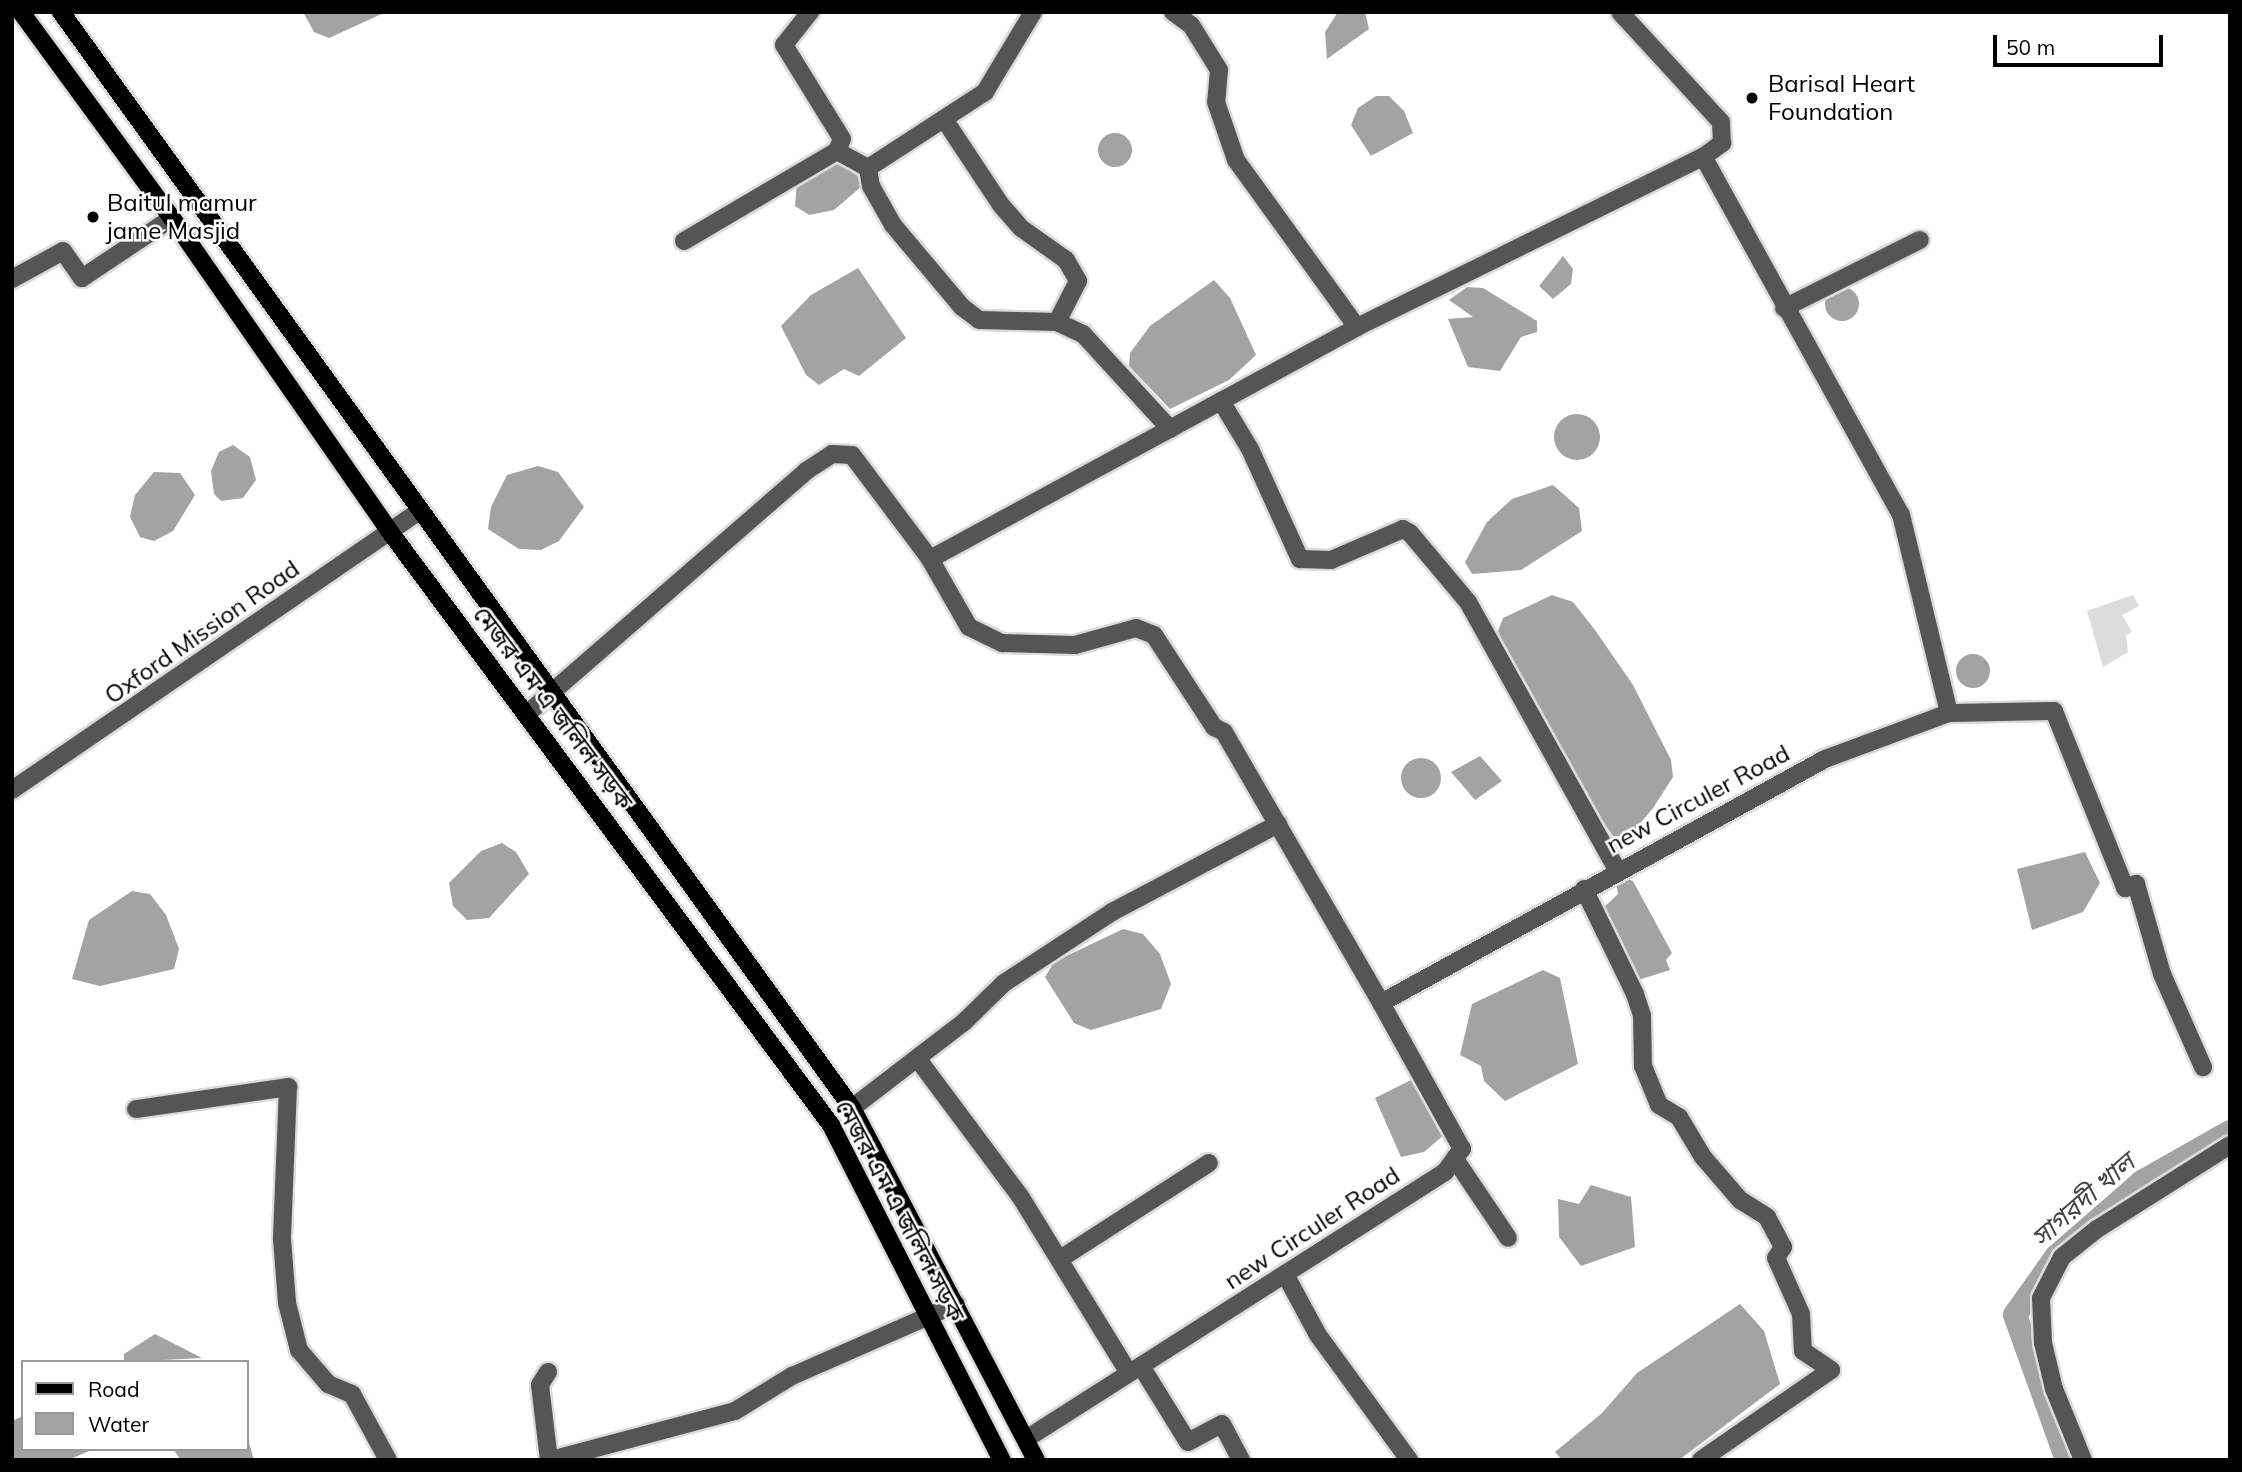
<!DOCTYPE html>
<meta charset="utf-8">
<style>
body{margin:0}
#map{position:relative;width:2242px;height:1472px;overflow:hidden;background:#fff;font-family:Mulish,"Noto Sans Bengali",sans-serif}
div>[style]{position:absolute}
.green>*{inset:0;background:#dcdcdc}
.water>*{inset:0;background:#a3a3a3}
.round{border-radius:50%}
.canal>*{height:24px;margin:-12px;padding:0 12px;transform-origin:12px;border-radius:12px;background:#a3a3a3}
.roads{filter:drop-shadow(2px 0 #dbdbdb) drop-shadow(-2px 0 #dbdbdb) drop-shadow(0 2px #dbdbdb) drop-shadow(0 -2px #dbdbdb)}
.minor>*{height:18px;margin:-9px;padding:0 9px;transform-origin:9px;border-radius:9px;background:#555}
.major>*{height:18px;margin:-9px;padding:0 9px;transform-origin:9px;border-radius:9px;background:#000}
.dots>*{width:19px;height:19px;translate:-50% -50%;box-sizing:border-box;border:4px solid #fff;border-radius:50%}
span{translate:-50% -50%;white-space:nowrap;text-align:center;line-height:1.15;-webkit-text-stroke:5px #fff;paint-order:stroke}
.poi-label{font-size:24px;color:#000}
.left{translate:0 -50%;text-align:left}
.street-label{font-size:24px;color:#000}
.water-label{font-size:26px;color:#444;font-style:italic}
.frame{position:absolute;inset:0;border:14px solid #000;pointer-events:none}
.legend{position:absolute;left:21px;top:1360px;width:228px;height:91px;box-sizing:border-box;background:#fff;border:2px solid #999;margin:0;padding:9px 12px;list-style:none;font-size:21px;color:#000}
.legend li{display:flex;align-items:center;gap:14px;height:35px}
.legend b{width:35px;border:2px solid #999}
.scale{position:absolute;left:1993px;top:35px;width:170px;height:32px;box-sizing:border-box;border:4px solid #000;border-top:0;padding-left:9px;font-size:21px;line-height:24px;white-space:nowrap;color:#000;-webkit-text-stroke:5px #fff;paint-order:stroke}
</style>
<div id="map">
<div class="green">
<i style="clip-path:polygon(2133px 595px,2139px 606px,2122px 615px,2132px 632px,2126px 635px,2128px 652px,2103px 667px,2087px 611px)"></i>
</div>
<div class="water">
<i style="clip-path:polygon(303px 12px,386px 12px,329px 38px,314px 32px)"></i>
<i style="clip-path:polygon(1338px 12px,1365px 12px,1369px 29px,1327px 59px,1325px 32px)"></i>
<i style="clip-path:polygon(1376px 96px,1389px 96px,1404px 111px,1413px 133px,1371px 156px,1351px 125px,1358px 108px)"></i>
<i class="round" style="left:1098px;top:133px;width:34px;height:34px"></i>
<i style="clip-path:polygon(831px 159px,854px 169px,862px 186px,834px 210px,809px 215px,795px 206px,797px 182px)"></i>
<i style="clip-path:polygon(1563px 256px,1573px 269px,1571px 284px,1553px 299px,1539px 286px)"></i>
<i style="clip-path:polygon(858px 268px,906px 338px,859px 376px,844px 369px,819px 385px,806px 375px,781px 326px,811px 295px)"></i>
<i style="clip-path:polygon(1214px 280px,1230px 298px,1256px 355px,1229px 380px,1170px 409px,1129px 366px,1130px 353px,1150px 326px)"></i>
<i class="round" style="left:1825px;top:287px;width:34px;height:34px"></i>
<i style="clip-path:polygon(1467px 287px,1483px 288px,1537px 321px,1537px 332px,1521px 337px,1500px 371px,1468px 367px,1448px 319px,1473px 317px,1449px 300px)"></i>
<i class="round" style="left:1554px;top:414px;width:46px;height:46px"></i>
<i style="clip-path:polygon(233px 445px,250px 457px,256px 480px,243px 498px,221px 501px,214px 494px,211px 471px,219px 452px)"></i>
<i style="clip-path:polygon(538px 466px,558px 472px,584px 507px,559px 541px,541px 550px,519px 549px,488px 529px,491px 507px,507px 475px)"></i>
<i style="clip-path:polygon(154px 472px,180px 473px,195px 495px,173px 531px,154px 541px,140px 537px,130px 517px,135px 495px)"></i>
<i style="clip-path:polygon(1553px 485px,1579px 508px,1582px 531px,1521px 570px,1472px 574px,1465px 562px,1487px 522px,1512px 499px)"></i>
<i style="clip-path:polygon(1552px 595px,1573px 602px,1595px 630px,1633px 685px,1671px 760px,1673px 777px,1653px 808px,1634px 831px,1621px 836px,1613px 836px,1585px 796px,1509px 663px,1498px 631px,1503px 618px)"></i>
<i class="round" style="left:1956px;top:654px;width:34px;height:34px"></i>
<i style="clip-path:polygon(1480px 756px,1502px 781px,1475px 800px,1451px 772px)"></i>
<i class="round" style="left:1401px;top:758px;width:40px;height:40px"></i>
<i style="clip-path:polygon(502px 843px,516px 852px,529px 874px,489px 918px,467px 920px,453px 906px,449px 883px,481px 851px)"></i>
<i style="clip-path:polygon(2085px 852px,2100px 883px,2083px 912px,2032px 930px,2017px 869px)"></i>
<i style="clip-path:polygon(1625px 878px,1633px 881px,1672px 953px,1666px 960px,1670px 970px,1635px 981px,1600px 911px,1618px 894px,1616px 882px)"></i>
<i style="clip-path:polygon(132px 891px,150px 894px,166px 915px,179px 949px,174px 969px,100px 986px,72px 979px,89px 920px)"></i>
<i style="clip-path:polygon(1123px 929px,1143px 934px,1160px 954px,1171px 984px,1161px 1009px,1091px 1030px,1074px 1023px,1045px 977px,1054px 962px)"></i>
<i style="clip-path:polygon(1543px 970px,1560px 978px,1578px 1064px,1505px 1101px,1484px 1081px,1481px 1066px,1460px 1055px,1472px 1004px)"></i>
<i style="clip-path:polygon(1413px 1079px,1445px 1134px,1424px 1152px,1401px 1157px,1375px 1098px)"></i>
<i style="clip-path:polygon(1591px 1185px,1631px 1197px,1635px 1247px,1581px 1266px,1559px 1237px,1558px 1199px,1579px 1204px)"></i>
<i style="clip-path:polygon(1740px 1304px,1764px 1331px,1780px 1384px,1679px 1460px,1562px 1460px,1555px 1452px,1602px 1413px,1637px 1373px)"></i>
<i style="clip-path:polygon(155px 1334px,202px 1358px,124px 1362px,124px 1354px)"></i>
<i style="clip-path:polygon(23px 1416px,23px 1449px,94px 1449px,68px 1460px,12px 1460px,12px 1421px)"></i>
<i style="clip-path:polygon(247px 1436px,254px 1460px,181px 1460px,173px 1449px,247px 1449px)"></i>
</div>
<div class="canal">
<i style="left:2067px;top:1460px;width:154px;rotate:-109.7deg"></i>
<i style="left:2015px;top:1315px;width:72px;rotate:-54.6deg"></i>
<i style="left:2057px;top:1256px;width:113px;rotate:-41deg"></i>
<i style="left:2142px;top:1182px;width:101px;rotate:-29.6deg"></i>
</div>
<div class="roads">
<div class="minor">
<i style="left:810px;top:12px;width:42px;rotate:128.2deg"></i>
<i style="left:784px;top:45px;width:110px;rotate:58.3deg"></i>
<i style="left:842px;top:139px;width:13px;rotate:113deg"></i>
<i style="left:837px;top:151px;width:35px;rotate:29deg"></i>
<i style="left:868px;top:168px;width:18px;rotate:81deg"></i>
<i style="left:871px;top:186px;width:45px;rotate:60.6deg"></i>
<i style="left:893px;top:225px;width:107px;rotate:49.9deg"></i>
<i style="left:962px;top:307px;width:21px;rotate:37deg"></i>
<i style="left:979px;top:320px;width:78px;rotate:1.5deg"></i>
<i style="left:1057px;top:322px;width:29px;rotate:25deg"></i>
<i style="left:1083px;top:334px;width:129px;rotate:47.5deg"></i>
<i style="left:1173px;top:12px;width:22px;rotate:36deg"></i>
<i style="left:1191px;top:25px;width:53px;rotate:58.1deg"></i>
<i style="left:1219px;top:70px;width:32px;rotate:95deg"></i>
<i style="left:1216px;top:102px;width:61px;rotate:71deg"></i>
<i style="left:1236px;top:160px;width:206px;rotate:54.1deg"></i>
<i style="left:944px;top:119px;width:103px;rotate:56.5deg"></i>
<i style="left:1001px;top:205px;width:30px;rotate:49deg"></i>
<i style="left:1021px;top:228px;width:55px;rotate:35.4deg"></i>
<i style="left:1066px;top:260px;width:24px;rotate:60deg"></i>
<i style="left:1078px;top:281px;width:46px;rotate:117.1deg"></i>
<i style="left:868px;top:168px;width:140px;rotate:-33deg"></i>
<i style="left:985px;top:92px;width:93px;rotate:-59deg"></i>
<i style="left:684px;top:241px;width:178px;rotate:-30.5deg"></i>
<i style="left:12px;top:279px;width:58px;rotate:-28.8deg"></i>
<i style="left:63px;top:251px;width:33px;rotate:55deg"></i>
<i style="left:82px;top:278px;width:108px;rotate:-33.7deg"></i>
<i style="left:1784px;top:308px;width:152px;rotate:-26.6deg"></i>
<i style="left:1221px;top:401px;width:56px;rotate:58.9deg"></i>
<i style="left:1250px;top:449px;width:121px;rotate:65.6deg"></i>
<i style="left:1300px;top:559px;width:31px;rotate:2deg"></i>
<i style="left:1331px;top:560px;width:78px;rotate:-23.3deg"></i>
<i style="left:1403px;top:529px;width:8px;rotate:30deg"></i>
<i style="left:1410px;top:533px;width:90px;rotate:50deg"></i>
<i style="left:1468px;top:602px;width:308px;rotate:60.9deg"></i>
<i style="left:930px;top:559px;width:78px;rotate:60.2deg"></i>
<i style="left:969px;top:627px;width:37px;rotate:26deg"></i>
<i style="left:1002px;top:643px;width:73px;rotate:1.6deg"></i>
<i style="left:1075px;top:645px;width:63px;rotate:-15.6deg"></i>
<i style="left:1136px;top:628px;width:19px;rotate:21deg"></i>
<i style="left:1154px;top:635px;width:110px;rotate:56.9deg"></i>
<i style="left:1214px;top:727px;width:11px;rotate:27deg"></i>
<i style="left:1224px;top:732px;width:313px;rotate:59.9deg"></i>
<i style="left:528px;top:713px;width:369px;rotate:-41deg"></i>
<i style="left:806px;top:471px;width:31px;rotate:-33deg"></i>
<i style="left:832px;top:454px;width:20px;rotate:3deg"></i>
<i style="left:852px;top:455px;width:130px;rotate:53.1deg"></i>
<i style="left:930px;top:559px;width:486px;rotate:-28.5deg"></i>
<i style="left:1357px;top:327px;width:386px;rotate:-26.2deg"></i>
<i style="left:1949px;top:713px;width:105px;rotate:-1.1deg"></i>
<i style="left:2054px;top:711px;width:191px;rotate:68.1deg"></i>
<i style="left:2125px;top:888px;width:12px;rotate:-20deg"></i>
<i style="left:2136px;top:884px;width:94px;rotate:73.9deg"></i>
<i style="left:2162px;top:974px;width:102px;rotate:66.2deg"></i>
<i style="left:12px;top:790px;width:493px;rotate:-34.4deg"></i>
<i style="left:1584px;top:889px;width:117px;rotate:64.1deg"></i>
<i style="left:1635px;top:994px;width:23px;rotate:72deg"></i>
<i style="left:1642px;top:1016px;width:50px;rotate:88.9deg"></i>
<i style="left:1643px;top:1066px;width:42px;rotate:67.7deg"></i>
<i style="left:1659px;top:1105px;width:23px;rotate:31deg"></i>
<i style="left:1679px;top:1117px;width:47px;rotate:59deg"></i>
<i style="left:1703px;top:1157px;width:57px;rotate:49.3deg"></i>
<i style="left:1740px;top:1200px;width:32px;rotate:32deg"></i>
<i style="left:1767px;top:1217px;width:34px;rotate:62deg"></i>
<i style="left:1783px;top:1247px;width:13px;rotate:122deg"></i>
<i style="left:1776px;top:1258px;width:61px;rotate:65.9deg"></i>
<i style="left:1801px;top:1314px;width:37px;rotate:87deg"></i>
<i style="left:1803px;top:1351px;width:34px;rotate:34deg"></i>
<i style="left:1831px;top:1370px;width:158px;rotate:145.3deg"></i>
<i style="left:917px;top:1058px;width:172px;rotate:53.3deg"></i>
<i style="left:1020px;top:1196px;width:208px;rotate:58.4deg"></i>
<i style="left:852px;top:1108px;width:141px;rotate:-37.5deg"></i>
<i style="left:964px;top:1022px;width:56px;rotate:-44.3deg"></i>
<i style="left:1004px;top:983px;width:129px;rotate:-33.3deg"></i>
<i style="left:1112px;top:912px;width:188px;rotate:-27.9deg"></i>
<i style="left:136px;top:1109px;width:154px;rotate:-8.2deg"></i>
<i style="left:288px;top:1087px;width:152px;rotate:92.3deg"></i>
<i style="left:282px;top:1239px;width:64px;rotate:85.5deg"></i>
<i style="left:287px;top:1303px;width:49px;rotate:75.7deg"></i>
<i style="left:299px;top:1350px;width:45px;rotate:49.5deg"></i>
<i style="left:328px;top:1384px;width:26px;rotate:23deg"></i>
<i style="left:352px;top:1394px;width:75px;rotate:61.4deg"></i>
<i style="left:1455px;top:1159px;width:95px;rotate:56.1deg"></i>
<i style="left:1060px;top:1259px;width:177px;rotate:-32.8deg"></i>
<i style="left:1285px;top:1274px;width:69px;rotate:61.6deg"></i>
<i style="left:1318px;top:1335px;width:155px;rotate:53.9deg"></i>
<i style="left:1141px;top:1366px;width:89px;rotate:58.3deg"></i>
<i style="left:1188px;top:1442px;width:38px;rotate:-28deg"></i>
<i style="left:1222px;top:1424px;width:41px;rotate:62.2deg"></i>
<i style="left:548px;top:1372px;width:15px;rotate:122deg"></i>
<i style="left:540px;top:1385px;width:76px;rotate:83.2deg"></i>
<i style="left:1026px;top:1439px;width:497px;rotate:-32.5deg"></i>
<i style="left:1445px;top:1172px;width:29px;rotate:-54deg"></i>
<i style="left:1462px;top:1149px;width:167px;rotate:-119deg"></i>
<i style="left:1381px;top:1003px;width:507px;rotate:-28.79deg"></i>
<i style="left:1825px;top:759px;width:132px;rotate:-20.4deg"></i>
<i style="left:1949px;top:713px;width:204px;rotate:-103.6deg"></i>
<i style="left:1901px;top:515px;width:409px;rotate:-118.9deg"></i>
<i style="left:1703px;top:157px;width:24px;rotate:-36deg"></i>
<i style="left:1722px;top:143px;width:21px;rotate:-93deg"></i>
<i style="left:1721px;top:122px;width:149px;rotate:-132.6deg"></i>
<i style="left:551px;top:1460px;width:190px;rotate:-14.9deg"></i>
<i style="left:735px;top:1411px;width:67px;rotate:-31.6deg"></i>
<i style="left:792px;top:1376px;width:179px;rotate:-23.7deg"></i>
<i style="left:2083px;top:1460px;width:77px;rotate:-112.2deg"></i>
<i style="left:2054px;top:1389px;width:47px;rotate:-103.4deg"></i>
<i style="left:2043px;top:1343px;width:45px;rotate:-92.5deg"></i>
<i style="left:2041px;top:1298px;width:46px;rotate:-62.9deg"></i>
<i style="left:2062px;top:1257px;width:45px;rotate:-38.7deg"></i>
<i style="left:2097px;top:1229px;width:157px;rotate:-32.3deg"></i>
</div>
<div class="major">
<i style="left:21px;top:12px;width:255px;rotate:53.8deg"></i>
<i style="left:172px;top:218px;width:382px;rotate:55.2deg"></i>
<i style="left:390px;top:532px;width:739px;rotate:53.36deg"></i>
<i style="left:831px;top:1125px;width:376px;rotate:63deg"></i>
<i style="left:61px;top:12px;width:1352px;rotate:54.18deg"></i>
<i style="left:852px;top:1108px;width:397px;rotate:62.4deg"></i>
</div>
</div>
<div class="dots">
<i style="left:1752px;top:98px;background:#000"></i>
<i style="left:93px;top:217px;background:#000"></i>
</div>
<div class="poi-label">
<span class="left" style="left:1768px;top:98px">Barisal Heart<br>Foundation</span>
<span class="left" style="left:107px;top:217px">Baitul mamur<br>jame Masjid</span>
</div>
<div class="street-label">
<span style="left:202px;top:632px;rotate:-35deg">Oxford Mission Road</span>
<span style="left:553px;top:708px;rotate:53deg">মেজর এম এ জলিল সড়ক</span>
<span style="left:1698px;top:799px;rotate:-28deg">new Circuler Road</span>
<span style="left:900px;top:1211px;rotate:62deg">মেজর এম এ জলিল সড়ক</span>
<span style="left:1312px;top:1228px;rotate:-33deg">new Circuler Road</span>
</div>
<div class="water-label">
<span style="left:2083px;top:1200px;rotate:-41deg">সাগরদী খাল</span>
</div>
<div class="frame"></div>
<ul class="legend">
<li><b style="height:9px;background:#000"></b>Road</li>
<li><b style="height:19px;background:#a3a3a3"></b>Water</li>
</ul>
<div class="scale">50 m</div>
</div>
